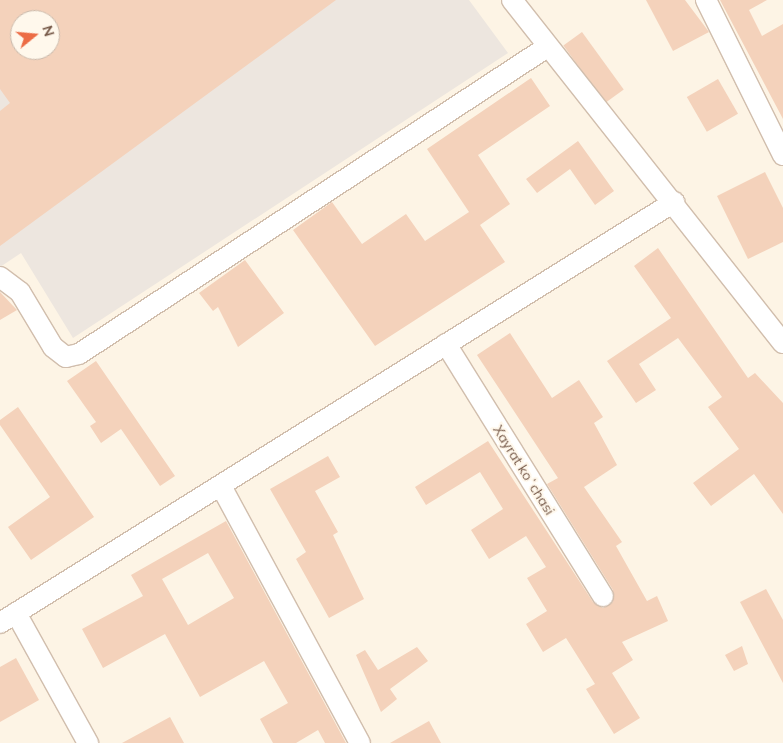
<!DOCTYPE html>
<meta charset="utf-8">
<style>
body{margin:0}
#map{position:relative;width:783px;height:743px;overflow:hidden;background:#fdf4e5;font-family:Mulish,sans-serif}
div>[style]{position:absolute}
.industrial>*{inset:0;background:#ede6df}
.building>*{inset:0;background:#f4d2bb;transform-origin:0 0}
.roads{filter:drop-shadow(1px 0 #d1bead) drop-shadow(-1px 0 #d1bead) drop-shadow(0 1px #d1bead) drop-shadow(0 -1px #d1bead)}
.street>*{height:20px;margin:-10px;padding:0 10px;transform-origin:10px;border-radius:10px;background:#fff}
span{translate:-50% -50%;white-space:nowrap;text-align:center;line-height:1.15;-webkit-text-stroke:4px #fff8ec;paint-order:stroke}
.street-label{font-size:14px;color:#775a49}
.north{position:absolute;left:10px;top:10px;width:50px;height:50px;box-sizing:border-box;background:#fff8ec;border:1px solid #c9b9ab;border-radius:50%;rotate:73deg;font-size:14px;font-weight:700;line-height:20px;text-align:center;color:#775a49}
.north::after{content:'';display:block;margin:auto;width:18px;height:22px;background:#ec6c45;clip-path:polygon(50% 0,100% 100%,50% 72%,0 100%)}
</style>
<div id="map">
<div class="industrial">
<i style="clip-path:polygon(evenodd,0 0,469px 0,508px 53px,73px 338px,21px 253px,0 267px,0 0,20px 20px,50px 20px,50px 50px,20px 50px,20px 20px)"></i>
</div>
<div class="building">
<i style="clip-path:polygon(evenodd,0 0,336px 0,0 246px,0 111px,10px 103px,0 89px,0 0,20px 20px,50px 20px,50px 50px,20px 50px,20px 20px)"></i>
<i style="clip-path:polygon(646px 0,685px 0,709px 32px,673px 51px)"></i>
<i style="clip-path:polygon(720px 0,767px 0,749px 10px,762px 36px,783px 24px,783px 119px)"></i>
<i style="left:582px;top:32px;width:71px;height:23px;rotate:54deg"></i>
<i style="clip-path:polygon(531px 78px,550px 106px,478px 155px,510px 204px,480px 225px,505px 262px,375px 346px,293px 230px,332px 202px,362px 244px,406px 214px,425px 241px,469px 212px,427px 149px)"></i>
<i style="left:718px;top:79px;width:40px;height:36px;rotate:60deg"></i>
<i style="clip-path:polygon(578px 141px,614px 191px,595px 205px,570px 169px,537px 193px,526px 179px)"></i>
<i style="clip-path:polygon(765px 172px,783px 208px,783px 242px,748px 259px,717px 196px)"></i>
<i style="clip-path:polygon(658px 248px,748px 378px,755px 373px,783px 403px,783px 514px,754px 474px,711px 506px,693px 483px,739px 449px,708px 407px,722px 397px,678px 338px,639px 364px,656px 390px,636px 403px,607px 361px,671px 318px,634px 266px)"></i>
<i style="clip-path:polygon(245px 260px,284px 313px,238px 347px,218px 307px,213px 311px,199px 293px)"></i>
<i style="clip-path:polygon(0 292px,17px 310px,0 320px)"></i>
<i style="clip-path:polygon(510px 333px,552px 398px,579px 380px,603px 417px,594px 423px,617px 465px,584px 487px,622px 542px,616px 546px,647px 601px,657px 596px,668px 621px,622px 642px,633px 660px,612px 673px,640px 718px,614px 734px,586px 689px,595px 684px,566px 638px,543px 652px,526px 624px,547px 611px,527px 578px,546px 567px,526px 536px,489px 559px,471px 530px,503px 509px,480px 472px,426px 505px,415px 487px,488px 441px,593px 602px,603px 608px,613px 602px,613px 590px,547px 484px,558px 478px,477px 355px)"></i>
<i style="clip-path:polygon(96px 361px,175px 476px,160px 486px,121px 429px,101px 443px,90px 426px,96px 422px,67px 381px)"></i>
<i style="clip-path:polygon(18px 407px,94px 517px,31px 560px,8px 527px,50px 497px,0 425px,0 420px)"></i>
<i style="clip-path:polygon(328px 456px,340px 477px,315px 491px,338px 532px,333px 535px,364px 599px,329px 618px,296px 559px,306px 552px,270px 489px)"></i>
<i style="clip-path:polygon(evenodd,226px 521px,346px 743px,325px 743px,318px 730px,296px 743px,273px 743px,260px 719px,288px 703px,264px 661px,200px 697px,165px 634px,103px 668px,82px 629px,143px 596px,131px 575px,226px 521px,208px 553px,234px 598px,188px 625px,162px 579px,208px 553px)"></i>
<i style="clip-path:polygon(766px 589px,783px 620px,783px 683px,740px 602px)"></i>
<i style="clip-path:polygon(742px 646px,748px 664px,734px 671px,725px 655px)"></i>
<i style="clip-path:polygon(417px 647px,428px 661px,390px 689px,397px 699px,381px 712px,356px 655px,365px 650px,378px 670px)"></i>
<i style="clip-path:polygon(16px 658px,39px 700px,0 722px,0 667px)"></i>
<i style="clip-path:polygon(170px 717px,184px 743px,122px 743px)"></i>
<i style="clip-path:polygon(429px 721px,441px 743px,390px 743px)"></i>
</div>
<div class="roads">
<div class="street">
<i style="left:512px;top:0;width:437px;rotate:51.7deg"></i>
<i style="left:706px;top:0;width:173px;rotate:63.6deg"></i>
<i style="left:0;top:277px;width:25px;rotate:37deg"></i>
<i style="left:20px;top:292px;width:64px;rotate:59deg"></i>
<i style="left:53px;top:347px;width:16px;rotate:38deg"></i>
<i style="left:66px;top:357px;width:13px;rotate:-13deg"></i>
<i style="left:79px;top:354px;width:560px;rotate:-33.26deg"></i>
<i style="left:446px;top:344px;width:297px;rotate:58.1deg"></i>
<i style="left:221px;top:486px;width:292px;rotate:61.6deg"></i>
<i style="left:16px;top:613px;width:149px;rotate:61deg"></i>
<i style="left:0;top:623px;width:795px;rotate:-31.99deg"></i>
</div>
</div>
<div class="street-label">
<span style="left:524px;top:470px;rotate:58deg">Xayrat koʻchasi</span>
</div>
<div class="north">N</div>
</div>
